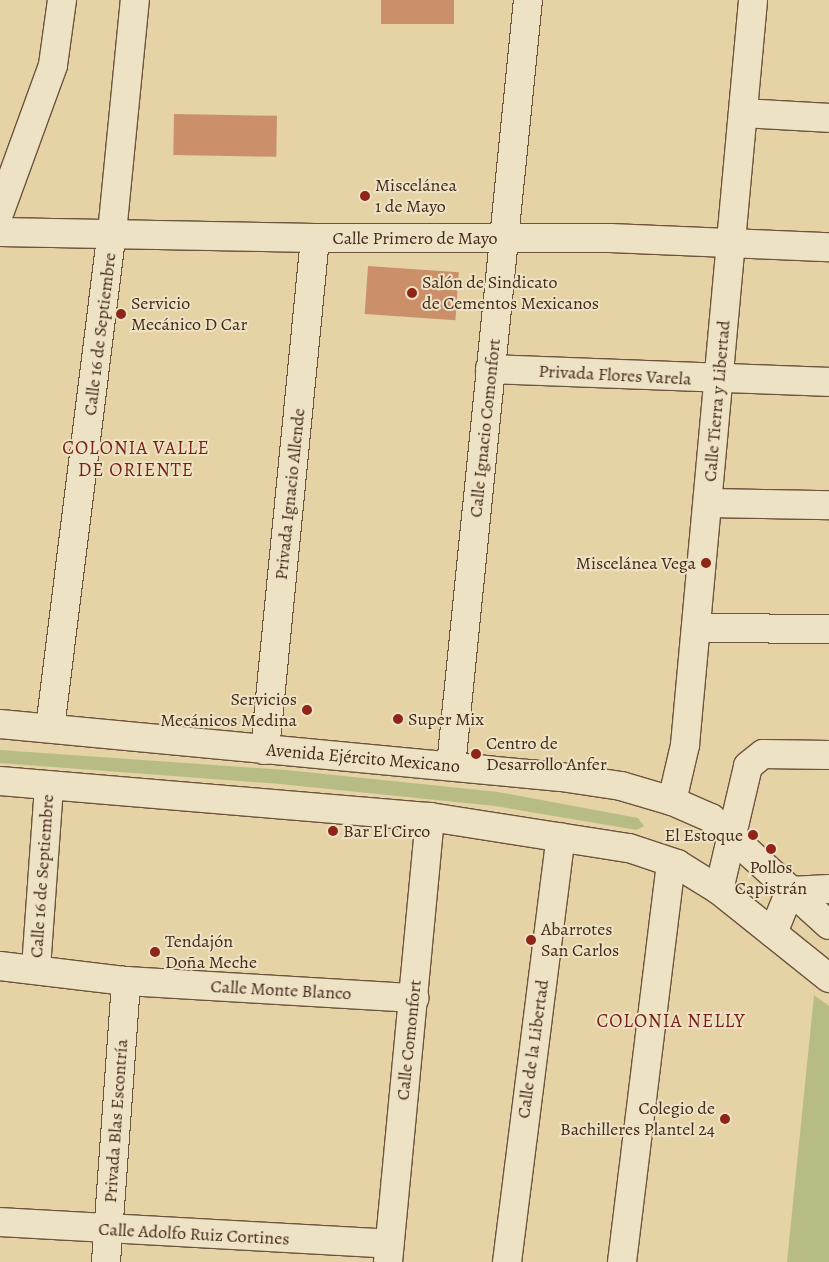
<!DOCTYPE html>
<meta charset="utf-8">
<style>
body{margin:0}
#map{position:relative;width:829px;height:1262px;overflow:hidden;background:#e5d3a6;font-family:Alegreya,serif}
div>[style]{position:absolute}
.green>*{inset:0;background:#b7bc85}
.building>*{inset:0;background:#cb906a;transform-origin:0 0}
.roads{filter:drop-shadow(1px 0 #6c543e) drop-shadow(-1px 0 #6c543e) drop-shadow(0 1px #6c543e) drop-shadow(0 -1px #6c543e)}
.street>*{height:28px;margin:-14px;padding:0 14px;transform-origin:14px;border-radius:14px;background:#eee2c5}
.secondary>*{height:28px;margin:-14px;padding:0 14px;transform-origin:14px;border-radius:14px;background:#eee2c5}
.dots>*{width:14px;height:14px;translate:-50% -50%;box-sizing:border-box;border:2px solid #eee2c5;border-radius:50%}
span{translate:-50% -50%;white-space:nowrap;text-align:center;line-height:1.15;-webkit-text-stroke:4px #eee2c5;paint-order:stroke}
.poi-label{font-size:18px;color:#442a1b}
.left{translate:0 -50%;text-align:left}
.right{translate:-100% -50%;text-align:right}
.street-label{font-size:18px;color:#442a1b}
.neighbourhood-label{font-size:19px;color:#7a1f14;letter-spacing:1px}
</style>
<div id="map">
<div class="green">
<i style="clip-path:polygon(0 750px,286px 770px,498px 792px,638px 818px,644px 826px,637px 830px,495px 806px,280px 784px,0 763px)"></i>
<i style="clip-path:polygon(814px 995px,829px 1006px,829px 1262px,787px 1262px)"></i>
</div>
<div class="building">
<i style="left:381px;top:0;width:73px;height:24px"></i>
<i style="left:174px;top:114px;width:103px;height:41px;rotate:1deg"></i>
<i style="left:368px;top:266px;width:91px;height:48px;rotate:4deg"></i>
</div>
<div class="roads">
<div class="street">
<i style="left:743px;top:113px;width:86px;rotate:3.3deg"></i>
<i style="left:0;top:211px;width:155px;rotate:-70deg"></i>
<i style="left:53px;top:65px;width:66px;rotate:-82.1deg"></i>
<i style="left:0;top:232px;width:315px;rotate:1.1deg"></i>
<i style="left:315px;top:238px;width:295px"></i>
<i style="left:610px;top:238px;width:219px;rotate:2.4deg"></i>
<i style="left:490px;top:369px;width:339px;rotate:2.2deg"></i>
<i style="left:709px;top:503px;width:120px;rotate:1deg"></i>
<i style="left:696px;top:628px;width:133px;rotate:0.4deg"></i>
<i style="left:50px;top:728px;width:499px;rotate:-82.9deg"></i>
<i style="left:112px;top:233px;width:234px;rotate:-84.4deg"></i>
<i style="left:265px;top:750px;width:514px;rotate:-84.42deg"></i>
<i style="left:451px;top:766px;width:770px;rotate:-84.26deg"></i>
<i style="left:672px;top:801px;width:57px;rotate:-76.9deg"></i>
<i style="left:685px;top:745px;width:748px;rotate:-84.78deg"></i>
<i style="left:719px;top:890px;width:127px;rotate:-76.8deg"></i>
<i style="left:748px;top:766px;width:19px;rotate:-39deg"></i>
<i style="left:763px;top:754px;width:66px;rotate:0.9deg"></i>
<i style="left:773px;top:933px;width:45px;rotate:-68deg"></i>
<i style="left:790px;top:891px;width:39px;rotate:-3deg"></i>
<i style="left:0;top:966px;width:127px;rotate:6.8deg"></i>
<i style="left:126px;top:981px;width:289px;rotate:3.4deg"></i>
<i style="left:36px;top:968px;width:183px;rotate:-85.9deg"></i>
<i style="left:0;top:1222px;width:390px;rotate:3.2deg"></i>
<i style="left:106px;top:1262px;width:282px;rotate:-85.9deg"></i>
<i style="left:388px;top:1262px;width:447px;rotate:-84.6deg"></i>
<i style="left:507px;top:1262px;width:428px;rotate:-82.8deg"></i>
<i style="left:622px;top:1262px;width:402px;rotate:-83deg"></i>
</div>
<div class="secondary">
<i style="left:0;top:724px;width:563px;rotate:5.4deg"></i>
<i style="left:561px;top:777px;width:61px;rotate:8.5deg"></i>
<i style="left:621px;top:786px;width:53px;rotate:16.4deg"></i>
<i style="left:672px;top:801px;width:43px;rotate:23.6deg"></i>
<i style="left:711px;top:818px;width:159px;rotate:42.2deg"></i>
<i style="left:0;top:781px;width:432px;rotate:4.8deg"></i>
<i style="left:430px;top:817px;width:201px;rotate:8.9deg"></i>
<i style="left:629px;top:848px;width:51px;rotate:18.4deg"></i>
<i style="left:677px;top:864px;width:49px;rotate:31.8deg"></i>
<i style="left:719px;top:890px;width:141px;rotate:38.7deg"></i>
</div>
</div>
<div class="dots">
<i style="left:365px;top:196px;background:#8f2418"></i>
<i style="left:412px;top:293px;background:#8f2418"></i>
<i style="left:121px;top:314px;background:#8f2418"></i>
<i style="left:706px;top:563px;background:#8f2418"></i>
<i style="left:307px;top:710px;background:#8f2418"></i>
<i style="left:398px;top:719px;background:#8f2418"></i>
<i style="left:476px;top:754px;background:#8f2418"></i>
<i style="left:333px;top:831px;background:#8f2418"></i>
<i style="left:753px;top:835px;background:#8f2418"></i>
<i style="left:771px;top:849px;background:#8f2418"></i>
<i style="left:531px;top:940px;background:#8f2418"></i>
<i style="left:155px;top:952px;background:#8f2418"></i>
<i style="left:725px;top:1119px;background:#8f2418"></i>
</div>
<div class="poi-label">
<span class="left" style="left:375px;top:196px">Miscelánea<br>1 de Mayo</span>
<span class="left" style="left:422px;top:293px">Salón de Sindicato<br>de Cementos Mexicanos</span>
<span class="left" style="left:131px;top:314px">Servicio<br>Mecánico D Car</span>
<span class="right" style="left:696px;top:563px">Miscelánea Vega</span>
<span class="right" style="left:297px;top:710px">Servicios<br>Mecánicos Medina</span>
<span class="left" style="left:408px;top:719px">Super Mix</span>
<span class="left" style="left:486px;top:754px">Centro de<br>Desarrollo Anfer</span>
<span class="left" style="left:343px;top:831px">Bar El Circo</span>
<span class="right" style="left:743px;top:835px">El Estoque</span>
<span style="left:771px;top:878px">Pollos<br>Capistrán</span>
<span class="left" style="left:541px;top:940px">Abarrotes<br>San Carlos</span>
<span class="left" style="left:165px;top:952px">Tendajón<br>Doña Meche</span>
<span class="right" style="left:715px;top:1119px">Colegio de<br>Bachilleres Plantel 24</span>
</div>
<div class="street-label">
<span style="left:415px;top:238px">Calle Primero de Mayo</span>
<span style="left:100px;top:334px;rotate:-83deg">Calle 16 de Septiembre</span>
<span style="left:615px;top:375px;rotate:3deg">Privada Flores Varela</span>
<span style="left:717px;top:401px;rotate:-85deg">Calle Tierra y Libertad</span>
<span style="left:485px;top:428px;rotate:-84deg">Calle Ignacio Comonfort</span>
<span style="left:290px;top:494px;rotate:-84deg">Privada Ignacio Allende</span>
<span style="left:363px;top:758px;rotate:5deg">Avenida Ejército Mexicano</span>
<span style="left:42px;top:876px;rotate:-86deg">Calle 16 de Septiembre</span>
<span style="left:281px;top:990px;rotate:3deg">Calle Monte Blanco</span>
<span style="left:409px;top:1040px;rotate:-84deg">Calle Comonfort</span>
<span style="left:533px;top:1049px;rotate:-82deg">Calle de la Libertad</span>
<span style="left:116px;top:1121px;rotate:-86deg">Privada Blas Escontría</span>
<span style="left:194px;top:1234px;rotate:3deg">Calle Adolfo Ruiz Cortines</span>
</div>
<div class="neighbourhood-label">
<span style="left:136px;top:460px">COLONIA VALLE<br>DE ORIENTE</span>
<span style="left:671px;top:1022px">COLONIA NELLY</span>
</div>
</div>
